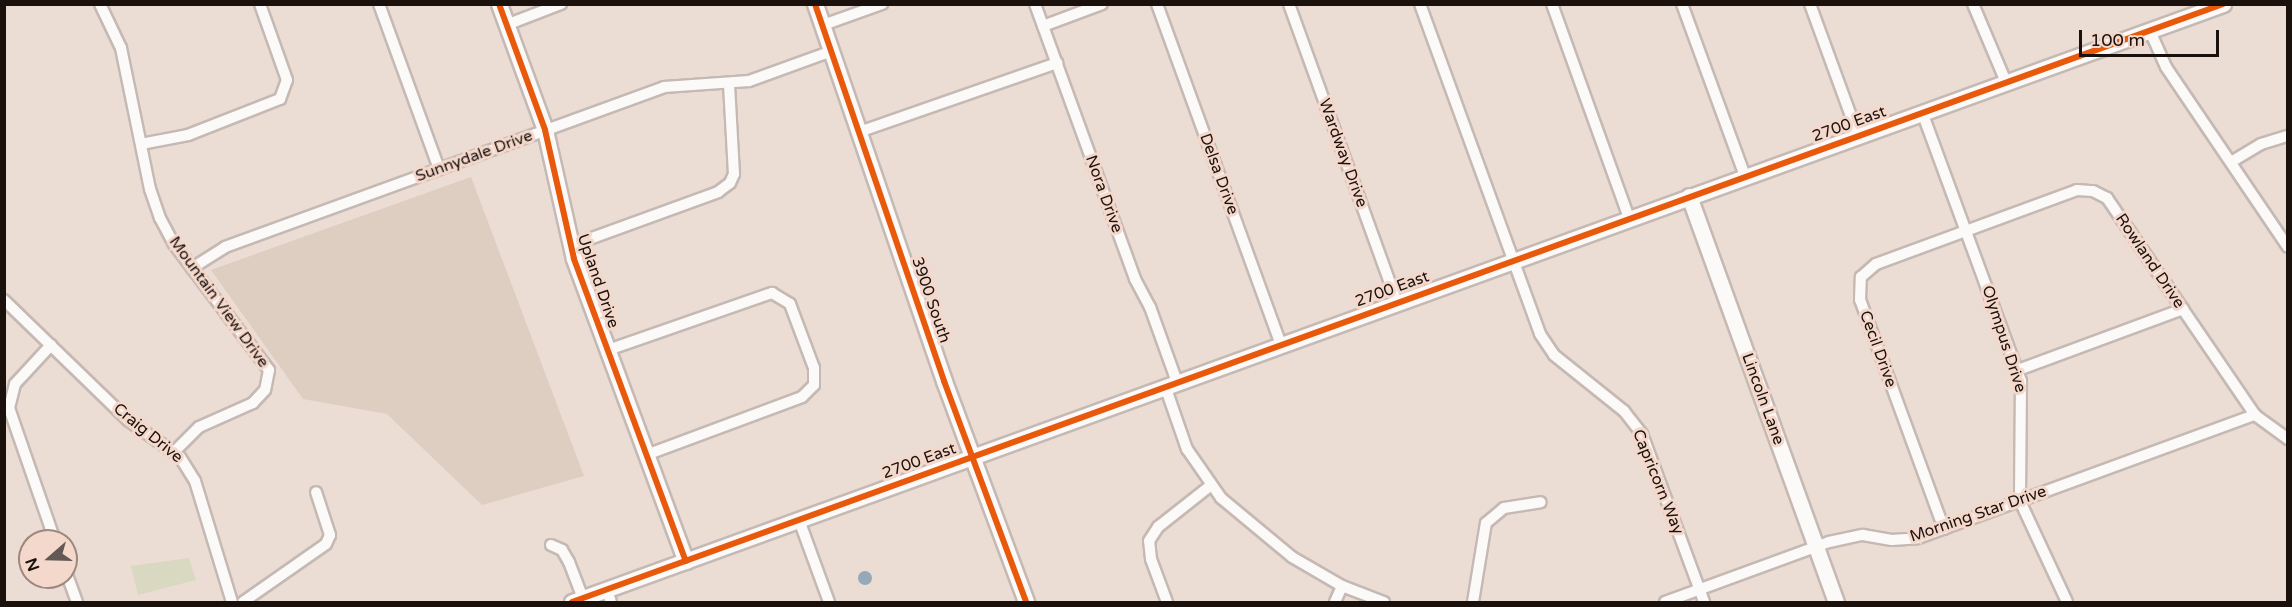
<!DOCTYPE html>
<style>
body{margin:0}
#map{position:relative;width:2292px;height:607px;overflow:hidden;background:#ebdcd4;font-family:"Varela Round",sans-serif}
div>[style]{position:absolute}
.education>*{inset:0;background:#decec1}
.green>*{inset:0;background:#d9d8c0}
.water>*{inset:0;background:#96a9b9}
.round{border-radius:50%}
.roads{filter:drop-shadow(2px 0 #c5b9b4) drop-shadow(-2px 0 #c5b9b4) drop-shadow(0 2px #c5b9b4) drop-shadow(0 -2px #c5b9b4)}
.street>*{height:10px;margin:-5px;padding:0 5px;transform-origin:5px;border-radius:5px;background:#fcfaf9}
.secondary>*{height:15px;margin:-7.5px;padding:0 7.5px;transform-origin:7.5px;border-radius:7.5px;background:#fcfaf9}
.cycleway>*{height:6px;margin:-3px;padding:0 3px;transform-origin:3px;border-radius:3px;background:#e8590c}
span{translate:-50% -50%;white-space:nowrap;text-align:center;line-height:1.15;-webkit-text-stroke:6px #f4d8cb;paint-order:stroke}
.street-label{font-size:16px;color:#1a110d}
.frame{position:absolute;inset:0;border:6px solid #1a110d;pointer-events:none}
.north{position:absolute;left:18px;top:529px;width:60px;height:60px;box-sizing:border-box;background:#f4d8cb;border:2px solid #9d887f;border-radius:50%;rotate:250deg;font-size:16px;font-weight:700;line-height:24px;text-align:center;color:#1a110d}
.north::after{content:'';display:block;margin:auto;width:21px;height:27px;background:#635853;clip-path:polygon(50% 0,100% 100%,50% 72%,0 100%)}
.scale{position:absolute;left:2079px;top:30px;width:140px;height:27px;box-sizing:border-box;border:3px solid #1a110d;border-top:0;padding-left:8px;font-size:18px;line-height:21px;white-space:nowrap;color:#1a110d;-webkit-text-stroke:4px #f4d8cb;paint-order:stroke}
</style>
<div id="map">
<div class="education">
<i style="clip-path:polygon(471px 177px,584px 476px,482px 505px,387px 414px,303px 399px,211px 270px)"></i>
</div>
<div class="green">
<i style="clip-path:polygon(189px 558px,196px 580px,138px 595px,131px 566px)"></i>
</div>
<div class="water">
<i class="round" style="left:858px;top:571px;width:14px;height:14px"></i>
</div>
<div class="roads">
<div class="street">
<i style="left:100px;top:4px;width:49px;rotate:64.5deg"></i>
<i style="left:121px;top:48px;width:144px;rotate:78.4deg"></i>
<i style="left:150px;top:189px;width:31px;rotate:71deg"></i>
<i style="left:160px;top:218px;width:30px;rotate:62deg"></i>
<i style="left:174px;top:244px;width:158px;rotate:53deg"></i>
<i style="left:269px;top:370px;width:20px;rotate:101deg"></i>
<i style="left:265px;top:390px;width:18px;rotate:133deg"></i>
<i style="left:253px;top:403px;width:59px;rotate:156deg"></i>
<i style="left:199px;top:427px;width:34px;rotate:135deg"></i>
<i style="left:379px;top:4px;width:176px;rotate:70deg"></i>
<i style="left:1035px;top:4px;width:293px;rotate:70deg"></i>
<i style="left:1135px;top:279px;width:32px;rotate:62deg"></i>
<i style="left:1150px;top:307px;width:80px;rotate:70.2deg"></i>
<i style="left:1157px;top:4px;width:362px;rotate:70deg"></i>
<i style="left:1289px;top:4px;width:317px;rotate:70.1deg"></i>
<i style="left:1420px;top:4px;width:351px;rotate:70deg"></i>
<i style="left:1540px;top:334px;width:25px;rotate:56deg"></i>
<i style="left:1554px;top:355px;width:90px;rotate:38.7deg"></i>
<i style="left:1624px;top:411px;width:29px;rotate:52deg"></i>
<i style="left:1642px;top:434px;width:179px;rotate:69.7deg"></i>
<i style="left:1552px;top:4px;width:227px;rotate:70.2deg"></i>
<i style="left:1682px;top:4px;width:183px;rotate:69.9deg"></i>
<i style="left:1810px;top:4px;width:140px;rotate:69.9deg"></i>
<i style="left:1973px;top:4px;width:85px;rotate:67.1deg"></i>
<i style="left:506px;top:25px;width:59px;rotate:-20.9deg"></i>
<i style="left:823px;top:25px;width:63px;rotate:-19.6deg"></i>
<i style="left:1043px;top:26px;width:63px;rotate:-20.4deg"></i>
<i style="left:2150px;top:31px;width:39px;rotate:66deg"></i>
<i style="left:2166px;top:67px;width:217px;rotate:55.9deg"></i>
<i style="left:1922px;top:112px;width:287px;rotate:69.8deg"></i>
<i style="left:2021px;top:381px;width:120px;rotate:90.5deg"></i>
<i style="left:2020px;top:501px;width:111px;rotate:65deg"></i>
<i style="left:859px;top:132px;width:210px;rotate:-19.2deg"></i>
<i style="left:141px;top:144px;width:48px;rotate:-10.8deg"></i>
<i style="left:188px;top:135px;width:99px;rotate:-21.4deg"></i>
<i style="left:280px;top:99px;width:20px;rotate:-70deg"></i>
<i style="left:287px;top:80px;width:81px;rotate:-109.6deg"></i>
<i style="left:2231px;top:162px;width:35px;rotate:-31deg"></i>
<i style="left:2261px;top:144px;width:28px;rotate:-17deg"></i>
<i style="left:570px;top:246px;width:158px;rotate:-20deg"></i>
<i style="left:718px;top:192px;width:15px;rotate:-37deg"></i>
<i style="left:730px;top:183px;width:10px;rotate:-66deg"></i>
<i style="left:734px;top:174px;width:90px;rotate:-93.2deg"></i>
<i style="left:192px;top:268px;width:39px;rotate:-32deg"></i>
<i style="left:225px;top:247px;width:467px;rotate:-20deg"></i>
<i style="left:664px;top:87px;width:85px;rotate:-4deg"></i>
<i style="left:749px;top:81px;width:88px;rotate:-19.9deg"></i>
<i style="left:4px;top:300px;width:174px;rotate:44.1deg"></i>
<i style="left:129px;top:421px;width:62px;rotate:35.2deg"></i>
<i style="left:180px;top:457px;width:28px;rotate:58deg"></i>
<i style="left:195px;top:481px;width:127px;rotate:73deg"></i>
<i style="left:51px;top:345px;width:53px;rotate:132.7deg"></i>
<i style="left:15px;top:384px;width:25px;rotate:104deg"></i>
<i style="left:9px;top:408px;width:141px;rotate:70.9deg"></i>
<i style="left:608px;top:350px;width:174px;rotate:-19.2deg"></i>
<i style="left:772px;top:293px;width:21px;rotate:31deg"></i>
<i style="left:790px;top:304px;width:68px;rotate:69.4deg"></i>
<i style="left:814px;top:368px;width:17px;rotate:90deg"></i>
<i style="left:814px;top:385px;width:17px;rotate:135deg"></i>
<i style="left:802px;top:397px;width:166px;rotate:159.6deg"></i>
<i style="left:2018px;top:370px;width:176px;rotate:-20.3deg"></i>
<i style="left:1165px;top:386px;width:67px;rotate:70.8deg"></i>
<i style="left:1187px;top:449px;width:60px;rotate:55.2deg"></i>
<i style="left:1221px;top:498px;width:92px;rotate:39.7deg"></i>
<i style="left:1292px;top:557px;width:58px;rotate:30.1deg"></i>
<i style="left:1342px;top:586px;width:45px;rotate:20.9deg"></i>
<i style="left:799px;top:520px;width:87px;rotate:69.9deg"></i>
<i style="left:1944px;top:529px;width:244px;rotate:-110.1deg"></i>
<i style="left:1860px;top:300px;width:23px;rotate:-88deg"></i>
<i style="left:1861px;top:277px;width:20px;rotate:-41deg"></i>
<i style="left:1876px;top:264px;width:214px;rotate:-20.2deg"></i>
<i style="left:2077px;top:190px;width:16px;rotate:4deg"></i>
<i style="left:2093px;top:191px;width:16px;rotate:27deg"></i>
<i style="left:2107px;top:198px;width:263px;rotate:55.7deg"></i>
<i style="left:2255px;top:415px;width:41px;rotate:36deg"></i>
<i style="left:551px;top:545px;width:12px;rotate:24deg"></i>
<i style="left:562px;top:550px;width:14px;rotate:60deg"></i>
<i style="left:569px;top:562px;width:39px;rotate:69deg"></i>
<i style="left:66px;top:572px;width:32px;rotate:70deg"></i>
<i style="left:607px;top:590px;width:13px;rotate:72deg"></i>
<i style="left:243px;top:602px;width:101px;rotate:-34.9deg"></i>
<i style="left:326px;top:544px;width:10px;rotate:-66deg"></i>
<i style="left:330px;top:535px;width:45px;rotate:-108deg"></i>
<i style="left:1167px;top:602px;width:46px;rotate:-110.4deg"></i>
<i style="left:1151px;top:559px;width:18px;rotate:-96deg"></i>
<i style="left:1149px;top:541px;width:17px;rotate:-57deg"></i>
<i style="left:1158px;top:527px;width:66px;rotate:-38.3deg"></i>
<i style="left:1335px;top:602px;width:17px;rotate:-66deg"></i>
<i style="left:1473px;top:602px;width:80px;rotate:-80.7deg"></i>
<i style="left:1486px;top:523px;width:23px;rotate:-40deg"></i>
<i style="left:1504px;top:508px;width:37px;rotate:-9deg"></i>
<i style="left:1665px;top:602px;width:175px;rotate:-20.1deg"></i>
<i style="left:1829px;top:542px;width:35px;rotate:-12deg"></i>
<i style="left:1863px;top:535px;width:29px;rotate:10deg"></i>
<i style="left:1892px;top:540px;width:26px;rotate:-4deg"></i>
<i style="left:1918px;top:538px;width:359px;rotate:-20.1deg"></i>
</div>
<div class="secondary">
<i style="left:499px;top:4px;width:134px;rotate:69.9deg"></i>
<i style="left:545px;top:130px;width:132px;rotate:77.3deg"></i>
<i style="left:574px;top:259px;width:322px;rotate:69.7deg"></i>
<i style="left:815px;top:4px;width:398px;rotate:71.1deg"></i>
<i style="left:944px;top:381px;width:236px;rotate:69.6deg"></i>
<i style="left:1689px;top:196px;width:432px;rotate:70.1deg"></i>
<i style="left:572px;top:602px;width:1756px;rotate:-19.91deg"></i>
</div>
</div>
<div class="cycleway">
<i style="left:499px;top:4px;width:134px;rotate:69.9deg"></i>
<i style="left:545px;top:130px;width:132px;rotate:77.3deg"></i>
<i style="left:574px;top:259px;width:322px;rotate:69.7deg"></i>
<i style="left:815px;top:4px;width:398px;rotate:71.1deg"></i>
<i style="left:944px;top:381px;width:236px;rotate:69.6deg"></i>
<i style="left:572px;top:602px;width:1756px;rotate:-19.91deg"></i>
</div>
<div class="street-label">
<span style="left:1849px;top:124px;rotate:-20deg">2700 East</span>
<span style="left:1343px;top:153px;rotate:70deg">Wardway Drive</span>
<span style="left:474px;top:156px;rotate:-20deg">Sunnydale Drive</span>
<span style="left:1219px;top:174px;rotate:70deg">Delsa Drive</span>
<span style="left:1104px;top:194px;rotate:70deg">Nora Drive</span>
<span style="left:2150px;top:261px;rotate:56deg">Rowland Drive</span>
<span style="left:598px;top:281px;rotate:71deg">Upland Drive</span>
<span style="left:1392px;top:289px;rotate:-20deg">2700 East</span>
<span style="left:931px;top:300px;rotate:71deg">3900 South</span>
<span style="left:219px;top:302px;rotate:54deg">Mountain View Drive</span>
<span style="left:2004px;top:339px;rotate:72deg">Olympus Drive</span>
<span style="left:1878px;top:349px;rotate:70deg">Cecil Drive</span>
<span style="left:1763px;top:399px;rotate:70deg">Lincoln Lane</span>
<span style="left:148px;top:433px;rotate:39deg">Craig Drive</span>
<span style="left:919px;top:461px;rotate:-20deg">2700 East</span>
<span style="left:1658px;top:482px;rotate:68deg">Capricorn Way</span>
<span style="left:1978px;top:514px;rotate:-19deg">Morning Star Drive</span>
</div>
<div class="frame"></div>
<div class="north">N</div>
<div class="scale">100 m</div>
</div>
